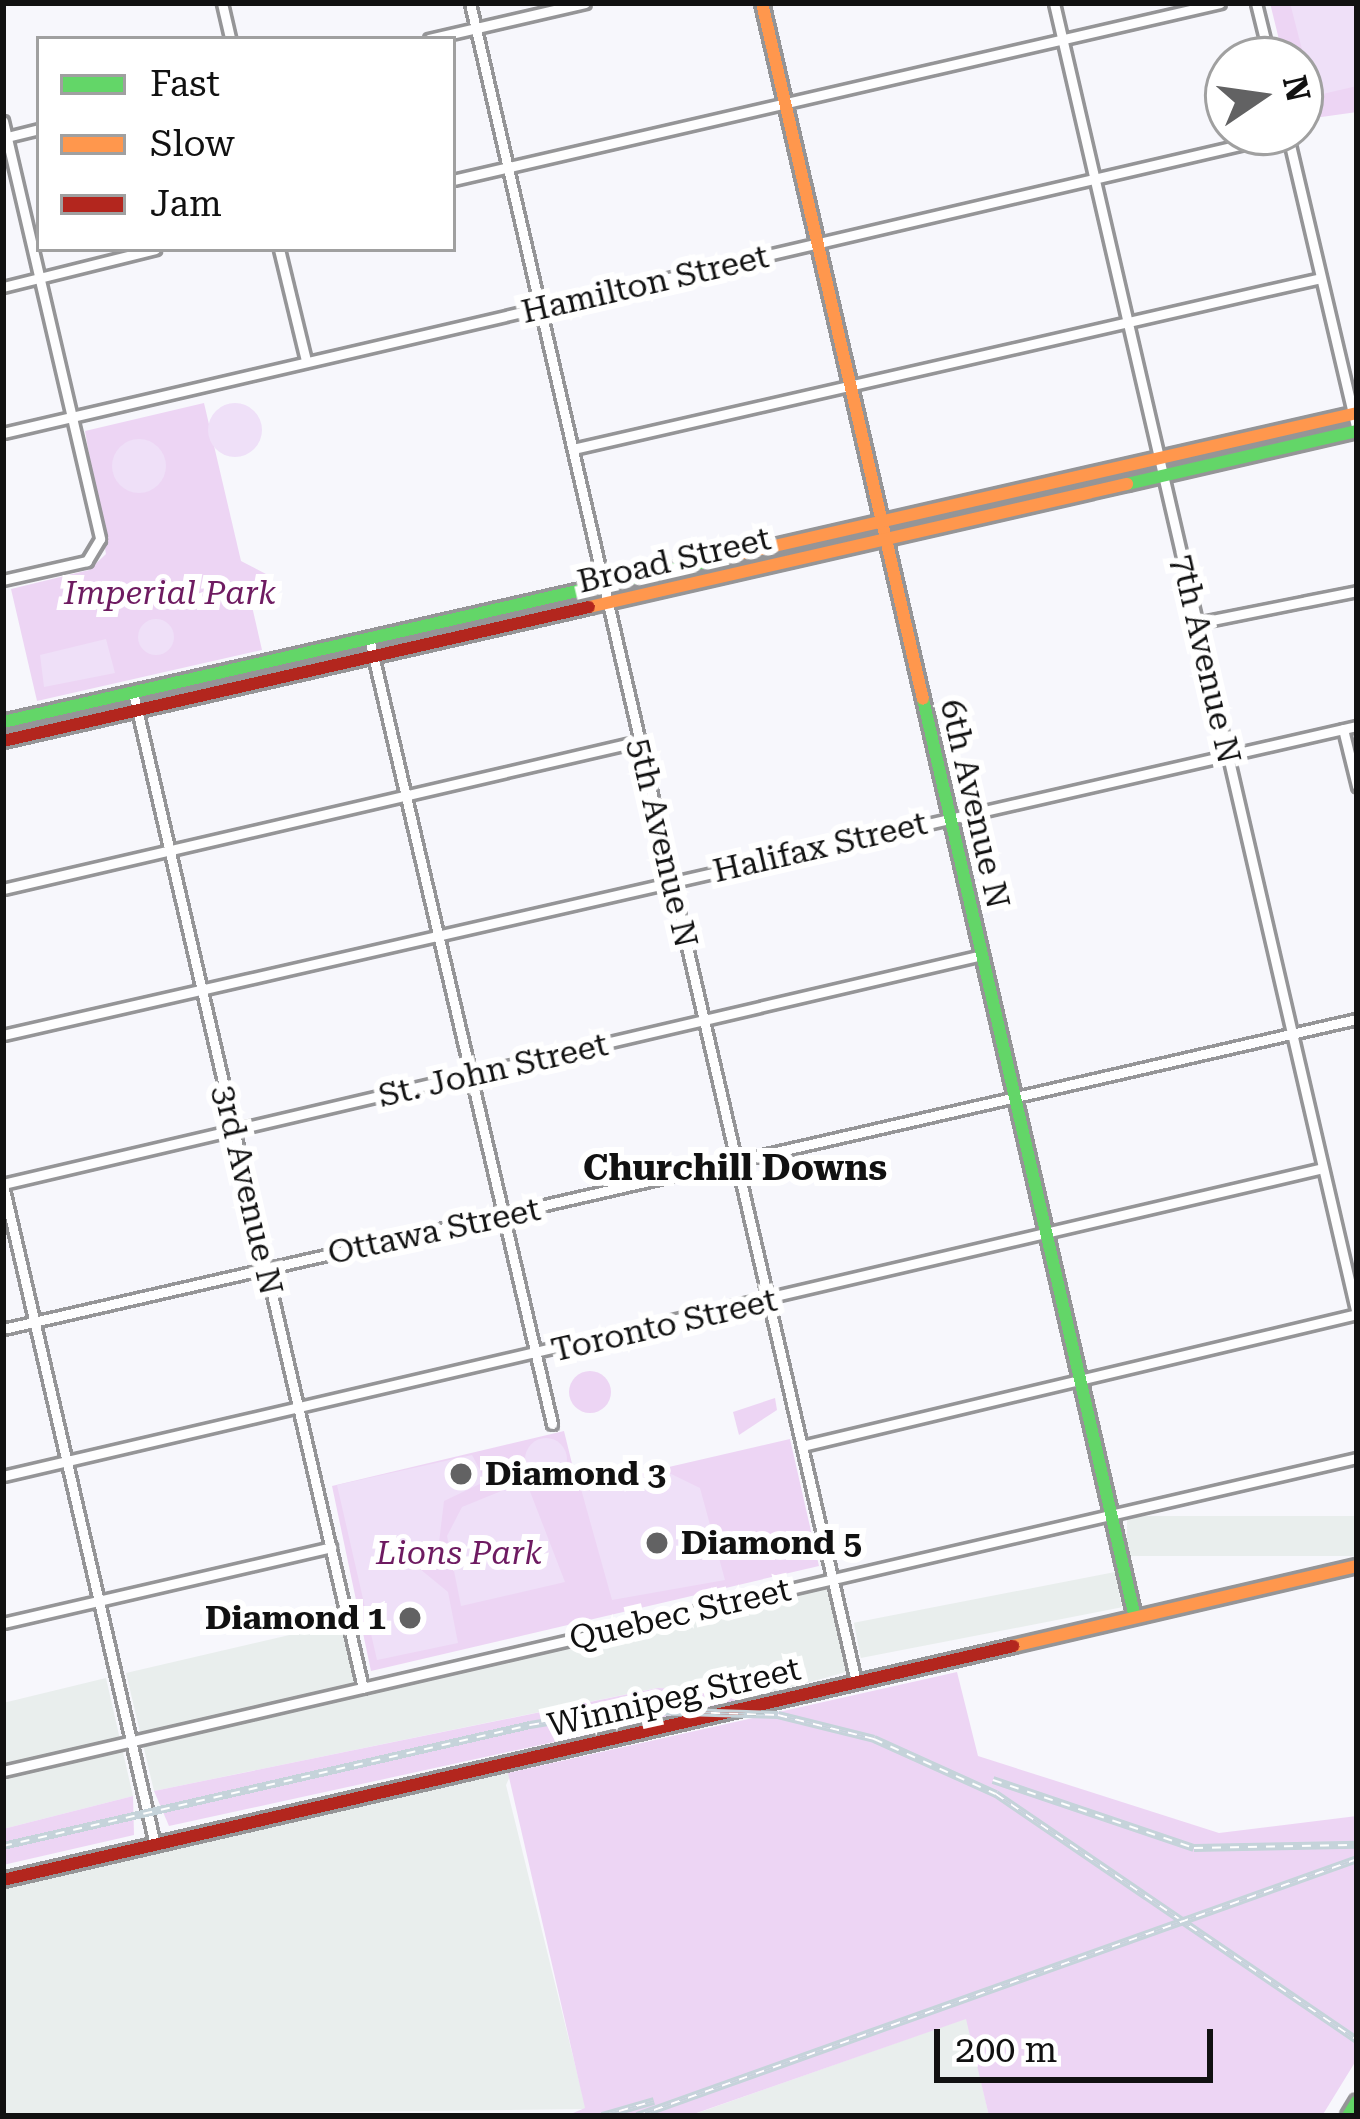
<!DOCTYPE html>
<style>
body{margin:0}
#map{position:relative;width:1360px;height:2119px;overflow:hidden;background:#f7f7fc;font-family:"Roboto Serif",serif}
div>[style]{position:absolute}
.industrial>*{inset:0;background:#e9eeed;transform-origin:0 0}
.green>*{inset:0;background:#edd5f4}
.round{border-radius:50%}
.pitch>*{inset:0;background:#efe0f8}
.roads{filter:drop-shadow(3px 0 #959597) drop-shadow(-3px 0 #959597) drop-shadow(0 3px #959597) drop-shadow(0 -3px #959597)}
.street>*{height:9px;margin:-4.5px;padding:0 4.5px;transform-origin:4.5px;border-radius:4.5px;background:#fefeff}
.fast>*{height:12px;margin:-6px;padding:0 6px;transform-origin:6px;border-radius:6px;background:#63d668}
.slow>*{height:12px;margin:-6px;padding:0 6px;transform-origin:6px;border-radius:6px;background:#ff974d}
.jam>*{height:12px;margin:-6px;padding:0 6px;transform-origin:6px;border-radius:6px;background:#b3261e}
.rail>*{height:8px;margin-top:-4px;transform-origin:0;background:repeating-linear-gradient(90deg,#fff 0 9px,#c5d3da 0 18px);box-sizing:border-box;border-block:3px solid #c5d3da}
.dots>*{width:33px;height:33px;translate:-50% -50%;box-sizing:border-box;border:6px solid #fff;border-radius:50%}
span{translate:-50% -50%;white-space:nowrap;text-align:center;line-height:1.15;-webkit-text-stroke:12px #fff;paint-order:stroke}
.street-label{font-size:33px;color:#111}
.park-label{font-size:33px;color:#6e1b61;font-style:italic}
.poi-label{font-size:33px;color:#111;font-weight:700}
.left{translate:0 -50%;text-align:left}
.right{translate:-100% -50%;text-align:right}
.neighbourhood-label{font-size:36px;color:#111;font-weight:700}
.frame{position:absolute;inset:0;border:6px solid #111;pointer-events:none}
.legend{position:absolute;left:36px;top:36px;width:420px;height:216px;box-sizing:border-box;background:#fff;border:3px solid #a0a0a0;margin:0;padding:15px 21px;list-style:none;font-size:36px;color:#111}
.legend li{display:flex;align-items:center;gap:24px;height:60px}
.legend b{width:60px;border:3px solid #a0a0a0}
.north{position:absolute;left:1204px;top:36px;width:120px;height:120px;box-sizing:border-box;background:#fff;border:3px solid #a0a0a0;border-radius:50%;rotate:77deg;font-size:33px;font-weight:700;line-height:48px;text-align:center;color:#111}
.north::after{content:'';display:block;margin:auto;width:42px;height:54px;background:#626263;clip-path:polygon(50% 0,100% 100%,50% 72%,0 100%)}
.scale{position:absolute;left:934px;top:2029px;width:279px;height:54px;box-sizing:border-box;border:6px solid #111;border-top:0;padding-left:15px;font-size:36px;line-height:42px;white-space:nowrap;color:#111;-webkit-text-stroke:9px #fff;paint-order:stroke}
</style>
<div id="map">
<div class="industrial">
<i style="left:1357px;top:1516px;width:40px;height:230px;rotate:90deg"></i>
<i style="left:1115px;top:1572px;width:36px;height:266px;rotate:79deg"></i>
<i style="clip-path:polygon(827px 1586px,846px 1672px,742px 1701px,736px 1691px,657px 1688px,154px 1791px,126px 1673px,341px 1623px,359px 1695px)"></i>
<i style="clip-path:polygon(106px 1678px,133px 1796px,3px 1829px,3px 1703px)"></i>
<i style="clip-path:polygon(514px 1767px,506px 1785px,586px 2109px,3px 2116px,3px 1889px)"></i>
<i style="clip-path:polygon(967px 2018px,989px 2116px,689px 2116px)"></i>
</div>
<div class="green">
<i style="clip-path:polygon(1270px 3px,1357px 3px,1357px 112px,1300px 120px,1300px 60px,1284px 60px)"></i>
<i style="clip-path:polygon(204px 403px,241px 561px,266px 574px,270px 591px,251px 602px,262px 650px,37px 701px,11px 589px,89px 570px,106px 554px,85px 431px)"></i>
<i class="round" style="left:569px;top:1371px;width:42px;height:42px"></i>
<i style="clip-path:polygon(775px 1398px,777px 1410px,739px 1435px,733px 1412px)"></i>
<i style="clip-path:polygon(564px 1431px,578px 1488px,790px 1439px,819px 1566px,371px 1671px,332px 1486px)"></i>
<i style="clip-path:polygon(957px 1672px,978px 1756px,1219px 1833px,1357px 1816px,1357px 2059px,1322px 2116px,989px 2116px,966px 2019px,688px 2116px,566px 2116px,585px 2108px,508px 1773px)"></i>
<i style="clip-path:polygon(658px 1688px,736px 1691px,742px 1701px,169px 1826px,154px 1791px)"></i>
<i style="clip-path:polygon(133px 1796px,134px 1835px,3px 1865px,3px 1829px)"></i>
</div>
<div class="pitch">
<i style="clip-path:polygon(1290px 3px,1357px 6px,1357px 86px,1314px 96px)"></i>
<i class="round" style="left:208px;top:403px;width:54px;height:54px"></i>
<i class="round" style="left:112px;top:439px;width:54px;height:54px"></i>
<i class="round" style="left:138px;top:619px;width:36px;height:36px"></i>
<i style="clip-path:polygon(106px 639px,115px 673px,44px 687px,40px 655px)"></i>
<i class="round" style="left:525px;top:1438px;width:42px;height:42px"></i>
<i style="clip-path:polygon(472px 1455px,486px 1481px,444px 1501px,438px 1551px,420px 1569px,448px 1592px,458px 1643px,377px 1660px,337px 1485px)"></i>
<i style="clip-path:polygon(665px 1471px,700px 1488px,725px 1580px,612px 1600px,581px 1489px)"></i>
<i style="clip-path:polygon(526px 1481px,565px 1582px,461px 1606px,447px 1536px,462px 1507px)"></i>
</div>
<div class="roads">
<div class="street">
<i style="left:222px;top:3px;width:37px;rotate:77deg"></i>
<i style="left:470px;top:3px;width:1723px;rotate:77.05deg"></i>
<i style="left:1054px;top:3px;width:1346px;rotate:76.99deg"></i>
<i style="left:1256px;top:3px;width:59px;rotate:76.2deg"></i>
<i style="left:429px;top:39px;width:160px;rotate:-13deg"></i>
<i style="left:3px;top:121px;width:429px;rotate:76.9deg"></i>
<i style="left:100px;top:539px;width:26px;rotate:121deg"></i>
<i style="left:87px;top:561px;width:86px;rotate:167.3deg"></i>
<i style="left:1287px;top:132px;width:307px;rotate:76.8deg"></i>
<i style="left:3px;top:138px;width:37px;rotate:-14deg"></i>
<i style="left:453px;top:180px;width:787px;rotate:-12.99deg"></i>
<i style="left:279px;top:249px;width:115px;rotate:76.4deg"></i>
<i style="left:3px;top:287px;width:157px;rotate:-14deg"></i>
<i style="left:3px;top:433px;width:1318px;rotate:-13.11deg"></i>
<i style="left:573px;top:449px;width:767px;rotate:-12.88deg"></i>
<i style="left:1197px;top:623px;width:163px;rotate:-11.3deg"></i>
<i style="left:369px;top:638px;width:807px;rotate:76.89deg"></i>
<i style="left:133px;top:692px;width:1022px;rotate:77deg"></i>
<i style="left:1343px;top:729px;width:59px;rotate:76.2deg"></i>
<i style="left:3px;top:889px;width:654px;rotate:-13.08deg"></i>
<i style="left:3px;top:1035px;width:1389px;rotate:-12.86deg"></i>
<i style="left:3px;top:1184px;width:1005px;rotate:-13.17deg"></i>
<i style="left:3px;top:1185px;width:677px;rotate:77.03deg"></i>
<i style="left:3px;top:1329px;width:1389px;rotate:-12.9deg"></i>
<i style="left:802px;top:1446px;width:570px;rotate:-13.38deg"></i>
<i style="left:3px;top:1476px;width:1355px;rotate:-13.13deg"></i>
<i style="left:3px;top:1623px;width:337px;rotate:-13deg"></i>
<i style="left:3px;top:1771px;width:1390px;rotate:-13.02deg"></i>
</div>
<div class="fast">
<i style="left:1127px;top:484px;width:236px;rotate:-13deg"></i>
<i style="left:923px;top:699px;width:942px;rotate:77deg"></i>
<i style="left:3px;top:722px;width:751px;rotate:-12.85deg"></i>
<i style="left:1348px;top:2116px;width:17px;rotate:-59deg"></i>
</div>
<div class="slow">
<i style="left:762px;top:3px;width:714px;rotate:76.98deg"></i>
<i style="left:735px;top:555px;width:638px;rotate:-12.86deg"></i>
<i style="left:589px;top:607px;width:552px;rotate:-12.88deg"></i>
<i style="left:1013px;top:1646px;width:353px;rotate:-13.1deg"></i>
</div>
<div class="jam">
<i style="left:3px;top:741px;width:601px;rotate:-12.88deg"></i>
<i style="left:3px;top:1880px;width:1037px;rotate:-13.04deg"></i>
</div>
</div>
<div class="rail">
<i style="left:993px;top:1780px;width:212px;rotate:18.7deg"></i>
<i style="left:1194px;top:1848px;width:163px;rotate:-1.1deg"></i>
<i style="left:3px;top:1846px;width:541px;rotate:-12.93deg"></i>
<i style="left:530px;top:1725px;width:92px;rotate:-9.4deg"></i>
<i style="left:621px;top:1710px;width:157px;rotate:1.8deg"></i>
<i style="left:778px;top:1715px;width:99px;rotate:14deg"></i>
<i style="left:874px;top:1739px;width:134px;rotate:24.3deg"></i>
<i style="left:996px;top:1794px;width:437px;rotate:34.3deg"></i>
<i style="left:602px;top:2116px;width:54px;rotate:-16.1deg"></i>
<i style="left:637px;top:2116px;width:764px;rotate:-19.64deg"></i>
</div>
<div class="dots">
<i style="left:461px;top:1474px;background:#626263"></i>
<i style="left:657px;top:1543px;background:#626263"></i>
<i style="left:410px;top:1618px;background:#626263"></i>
</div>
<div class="street-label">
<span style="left:645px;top:284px;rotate:-13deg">Hamilton Street</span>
<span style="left:674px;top:560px;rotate:-13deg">Broad Street</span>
<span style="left:1206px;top:659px;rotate:77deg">7th Avenue N</span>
<span style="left:975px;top:804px;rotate:77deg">6th Avenue N</span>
<span style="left:663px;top:843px;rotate:77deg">5th Avenue N</span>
<span style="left:820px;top:847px;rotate:-13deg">Halifax Street</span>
<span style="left:493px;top:1070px;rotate:-13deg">St. John Street</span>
<span style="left:248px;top:1190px;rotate:77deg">3rd Avenue N</span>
<span style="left:434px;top:1231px;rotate:-12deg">Ottawa Street</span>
<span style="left:664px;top:1325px;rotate:-13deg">Toronto Street</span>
<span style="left:680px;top:1614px;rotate:-13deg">Quebec Street</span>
<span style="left:674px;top:1697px;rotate:-13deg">Winnipeg Street</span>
</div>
<div class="park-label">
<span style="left:170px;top:593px">Imperial Park</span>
<span style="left:459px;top:1553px">Lions Park</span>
</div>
<div class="poi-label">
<span class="left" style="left:485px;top:1474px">Diamond 3</span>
<span class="left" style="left:681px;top:1543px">Diamond 5</span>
<span class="right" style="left:386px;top:1618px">Diamond 1</span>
</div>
<div class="neighbourhood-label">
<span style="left:735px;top:1169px">Churchill Downs</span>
</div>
<div class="frame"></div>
<ul class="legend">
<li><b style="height:15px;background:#63d668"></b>Fast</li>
<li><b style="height:15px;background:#ff974d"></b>Slow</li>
<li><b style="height:15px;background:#b3261e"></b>Jam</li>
</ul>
<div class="north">N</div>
<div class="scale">200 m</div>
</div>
